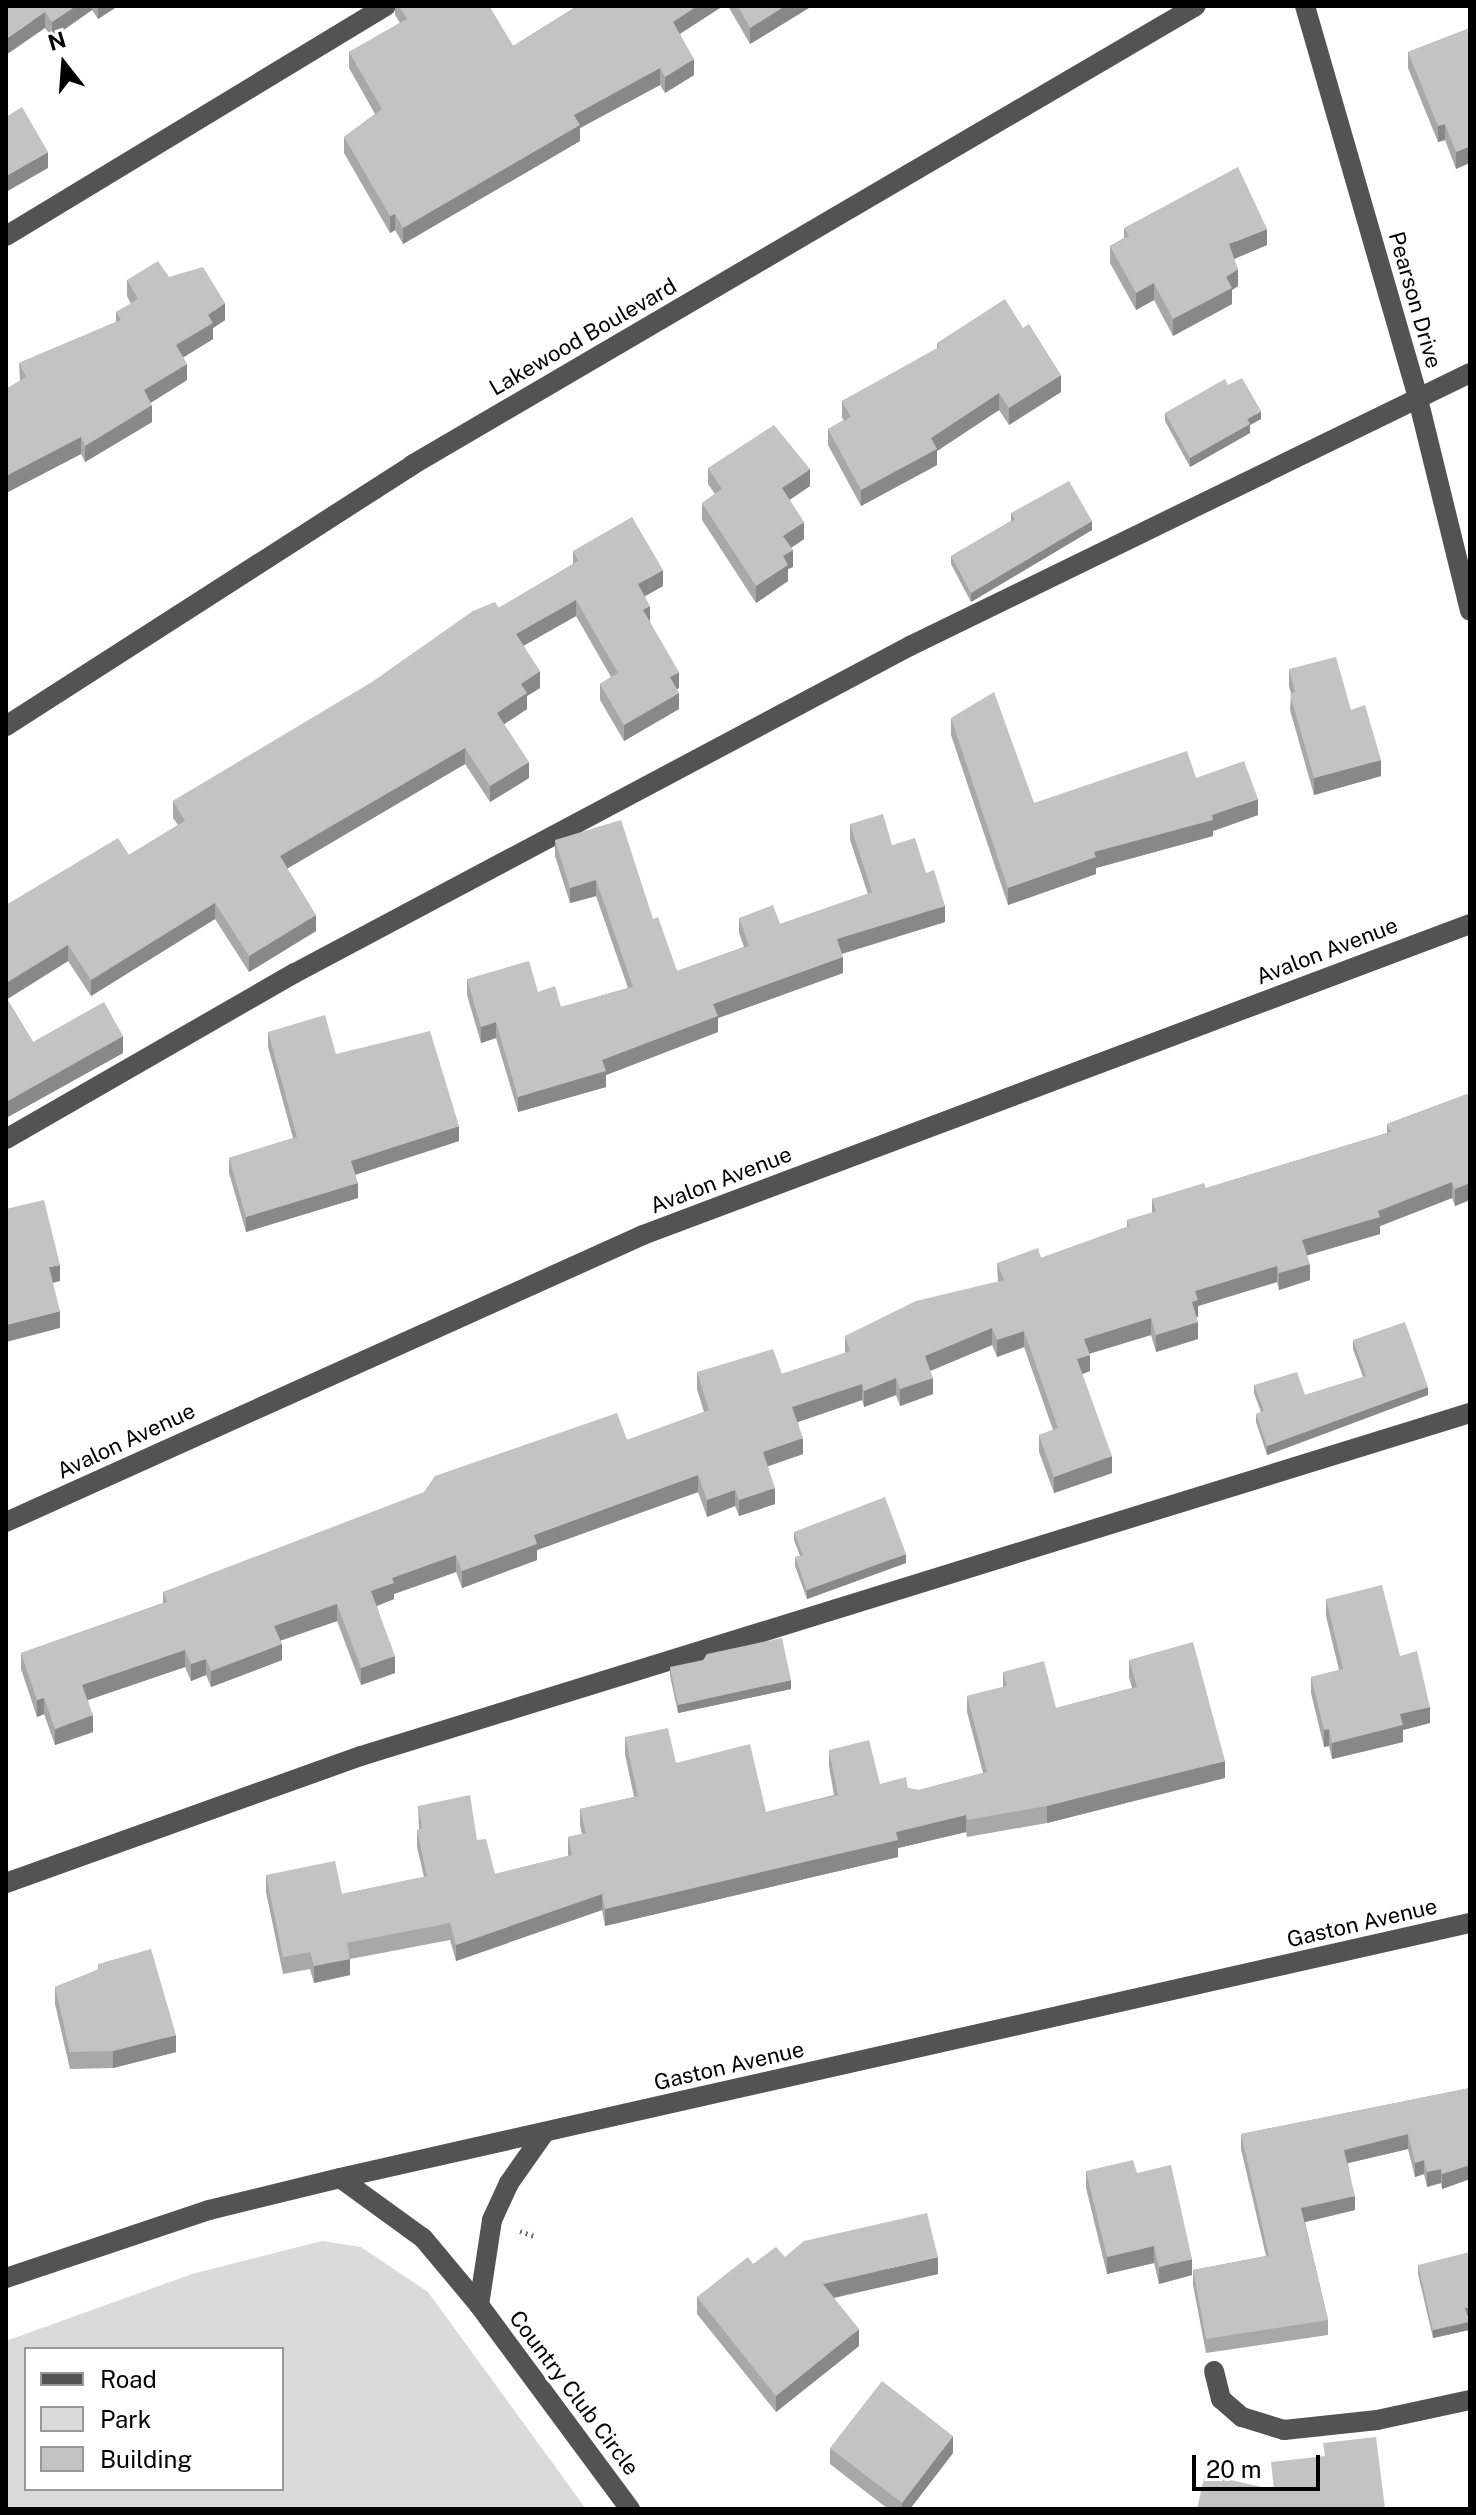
<!DOCTYPE html>
<style>
body{margin:0}
#map{position:relative;width:1476px;height:2515px;overflow:hidden;background:#fff;font-family:"Public Sans",sans-serif}
div>[style]{position:absolute}
[style*='--x']{left:calc(var(--x)*1px);top:calc(var(--y)*1px);width:calc(var(--w)*1px);rotate:calc(var(--a)*1deg)}
.green>*{inset:0;background:#dadada}
.path>*{height:5px;margin-top:-2.5px;transform-origin:0;background:repeating-linear-gradient(90deg,#757575 0 2px,transparent 0 6px)}
.minor>*{height:20px;margin:-10px;padding:0 10px;transform-origin:10px;border-radius:10px;background:#535353}
.wall>*{inset:0;background:#a8a8a8}
.shaded-wall>*{inset:0;background:#888}
.building>*{inset:0;background:#c3c3c3}
span{translate:-50% -50%;white-space:nowrap;text-align:center;line-height:1.15;-webkit-text-stroke:7px #fff;paint-order:stroke}
.street-label{font-size:22px;color:#000}
.frame{position:absolute;inset:0;border:8px solid #000;pointer-events:none}
.legend{position:absolute;left:24px;top:2347px;width:260px;height:144px;box-sizing:border-box;background:#fff;border:2px solid #999;margin:0;padding:10px 14px;list-style:none;font-size:24px;color:#000}
.legend li{display:flex;align-items:center;gap:16px;height:40px}
.legend b{width:40px;border:2px solid #999}
.north{position:absolute;left:24px;top:24px;width:80px;height:80px;-webkit-text-stroke:6px #fff;paint-order:stroke;rotate:343deg;font-size:22px;font-weight:700;line-height:32px;text-align:center;color:#000}
.north::after{content:'';display:block;margin:auto;width:28px;height:36px;background:#000;clip-path:polygon(50% 0,100% 100%,50% 72%,0 100%)}
.scale{position:absolute;left:1192px;top:2455px;width:128px;height:36px;box-sizing:border-box;border:4px solid #000;border-top:0;padding-left:10px;font-size:24px;line-height:28px;white-space:nowrap;color:#000;-webkit-text-stroke:6px #fff;paint-order:stroke}
</style>
<div id="map">
<div class="green">
<i style="clip-path:polygon(evenodd,322px 2241px,361px 2247px,428px 2292px,586px 2509px,6px 2509px,6px 2341px,192px 2274px,322px 2241px,26px 2349px,282px 2349px,282px 2489px,26px 2489px,26px 2349px)"></i>
</div>
<div class="path">
<i style="--x:520;--y:2231;--w:15;--a:20"></i>
</div>
<div class="minor">
<i style="--x:1305;--y:6;--w:405;--a:73.9"></i>
<i style="--x:1417;--y:395;--w:222;--a:76.2"></i>
<i style="--x:6;--y:236;--w:444;--a:-31.2"></i>
<i style="--x:6;--y:726;--w:483;--a:-32.7"></i>
<i style="--x:412;--y:465;--w:908;--a:-30.35"></i>
<i style="--x:6;--y:1139;--w:333;--a:-29.9"></i>
<i style="--x:295;--y:973;--w:697;--a:-28"></i>
<i style="--x:910;--y:646;--w:623;--a:-25.99"></i>
<i style="--x:6;--y:1522;--w:699;--a:-24.25"></i>
<i style="--x:643;--y:1235;--w:884;--a:-20.61"></i>
<i style="--x:6;--y:1883;--w:377;--a:-19.7"></i>
<i style="--x:361;--y:1756;--w:1161;--a:-17.19"></i>
<i style="--x:340;--y:2178;--w:102;--a:35.9"></i>
<i style="--x:423;--y:2238;--w:87;--a:50.1"></i>
<i style="--x:479;--y:2305;--w:86;--a:-81.3"></i>
<i style="--x:492;--y:2220;--w:41;--a:-65.3"></i>
<i style="--x:509;--y:2183;--w:62;--a:-54.8"></i>
<i style="--x:6;--y:2278;--w:214;--a:-18.5"></i>
<i style="--x:209;--y:2210;--w:135;--a:-13.7"></i>
<i style="--x:340;--y:2178;--w:1158;--a:-12.72"></i>
<i style="--x:479;--y:2305;--w:254;--a:53.5"></i>
<i style="--x:1214;--y:2371;--w:29;--a:76"></i>
<i style="--x:1221;--y:2399;--w:28;--a:41"></i>
<i style="--x:1242;--y:2417;--w:44;--a:17.2"></i>
<i style="--x:1284;--y:2430;--w:94;--a:-6.1"></i>
<i style="--x:1377;--y:2420;--w:95;--a:-12.1"></i>
</div>
<div class="wall">
<i style="clip-path:polygon(6px 6px,118px 6px,98px 19px,92px 10px,52px 38px,45px 28px)"></i>
<i style="clip-path:polygon(395px 6px,489px 6px,513px 46px,574px 8px,573px 6px,723px 6px,680px 34px,694px 75px,665px 93px,660px 85px,580px 128px,580px 141px,403px 244px,395px 230px,390px 233px,344px 153px,344px 137px,375px 114px,349px 68px,349px 52px,400px 23px,395px 15px)"></i>
<i style="clip-path:polygon(728px 6px,812px 6px,750px 44px)"></i>
<i style="clip-path:polygon(1470px 28px,1456px 169px,1445px 140px,1438px 142px,1408px 68px,1408px 52px)"></i>
<i style="clip-path:polygon(1124px 228px,1267px 245px,1234px 259px,1238px 286px,1232px 290px,1232px 304px,1173px 336px,1154px 300px,1136px 310px,1110px 263px,1110px 246px,1124px 238px)"></i>
<i style="clip-path:polygon(169px 277px,225px 320px,213px 328px,213px 339px,183px 357px,187px 380px,150px 403px,152px 422px,85px 462px,81px 454px,6px 493px,6px 389px,20px 381px,19px 363px,116px 322px,116px 312px,131px 304px,127px 296px,127px 280px)"></i>
<i style="clip-path:polygon(937px 343px,1061px 392px,1009px 425px,999px 410px,937px 451px,937px 465px,861px 506px,828px 445px,828px 429px,844px 420px,842px 418px,842px 401px,937px 349px)"></i>
<i style="clip-path:polygon(1228px 385px,1261px 419px,1250px 425px,1250px 433px,1190px 467px,1165px 421px,1165px 413px)"></i>
<i style="clip-path:polygon(708px 468px,810px 486px,789px 500px,804px 539px,791px 548px,793px 567px,788px 569px,788px 581px,756px 603px,702px 520px,702px 503px,715px 494px,708px 484px)"></i>
<i style="clip-path:polygon(1011px 513px,1092px 530px,971px 602px,951px 564px,951px 556px,1011px 521px)"></i>
<i style="clip-path:polygon(573px 551px,663px 586px,645px 596px,650px 622px,679px 688px,677px 689px,679px 709px,624px 741px,600px 700px,600px 684px,611px 677px,576px 616px,523px 646px,540px 688px,527px 696px,527px 709px,504px 724px,529px 778px,490px 802px,465px 764px,287px 868px,316px 931px,249px 972px,215px 919px,91px 996px,68px 961px,7px 999px,33px 1042px,123px 1053px,6px 1118px,6px 905px,129px 855px,178px 825px,173px 818px,173px 801px,573px 564px)"></i>
<i style="clip-path:polygon(1289px 669px,1351px 710px,1381px 776px,1314px 795px,1290px 710px,1291px 693px,1289px 686px)"></i>
<i style="clip-path:polygon(951px 718px,1034px 803px,1196px 778px,1258px 815px,1213px 831px,1213px 836px,1096px 868px,1096px 874px,1008px 905px,951px 735px)"></i>
<i style="clip-path:polygon(850px 824px,892px 845px,926px 873px,945px 922px,842px 954px,843px 973px,718px 1018px,718px 1032px,606px 1075px,606px 1087px,518px 1112px,496px 1038px,481px 1043px,467px 995px,467px 979px,538px 992px,561px 1007px,628px 988px,596px 896px,570px 903px,555px 856px,555px 840px,653px 919px,677px 971px,744px 947px,739px 933px,739px 918px,780px 924px,868px 894px,850px 840px)"></i>
<i style="clip-path:polygon(268px 1032px,336px 1054px,459px 1141px,355px 1175px,358px 1198px,246px 1232px,229px 1173px,229px 1158px,293px 1138px,268px 1047px)"></i>
<i style="clip-path:polygon(1470px 1093px,1470px 1200px,1455px 1206px,1452px 1198px,1380px 1226px,1380px 1234px,1307px 1255px,1310px 1280px,1279px 1290px,1277px 1282px,1198px 1306px,1198px 1317px,1196px 1317px,1198px 1339px,1156px 1352px,1151px 1335px,1089px 1354px,1090px 1371px,1082px 1374px,1112px 1473px,1054px 1493px,1039px 1452px,1039px 1435px,1053px 1430px,1024px 1347px,997px 1357px,992px 1345px,930px 1371px,933px 1394px,900px 1406px,896px 1395px,864px 1407px,862px 1400px,798px 1422px,803px 1454px,768px 1466px,775px 1504px,739px 1516px,735px 1506px,707px 1517px,698px 1492px,537px 1550px,537px 1560px,462px 1588px,456px 1572px,394px 1594px,394px 1599px,377px 1606px,395px 1673px,361px 1685px,337px 1621px,281px 1640px,282px 1660px,211px 1687px,206px 1675px,191px 1681px,185px 1667px,88px 1700px,93px 1732px,55px 1745px,44px 1714px,37px 1717px,21px 1669px,21px 1653px,163px 1603px,163px 1592px,627px 1440px,704px 1412px,697px 1389px,697px 1372px,782px 1374px,845px 1353px,845px 1336px,998px 1282px,997px 1263px,1041px 1258px,1127px 1227px,1127px 1220px,1152px 1213px,1152px 1199px,1206px 1188px,1387px 1133px,1387px 1124px)"></i>
<i style="clip-path:polygon(1353px 1340px,1428px 1395px,1267px 1455px,1256px 1422px,1256px 1414px,1261px 1412px,1254px 1393px,1254px 1385px,1305px 1395px,1363px 1377px,1353px 1349px)"></i>
<i style="clip-path:polygon(794px 1532px,906px 1563px,807px 1599px,795px 1566px,795px 1557px,800px 1556px,794px 1540px)"></i>
<i style="clip-path:polygon(1326px 1599px,1400px 1656px,1430px 1723px,1403px 1730px,1403px 1742px,1332px 1759px,1329px 1746px,1324px 1747px,1311px 1693px,1311px 1677px,1339px 1670px,1326px 1616px)"></i>
<i style="clip-path:polygon(1129px 1660px,1225px 1778px,1047px 1823px,967px 1837px,966px 1832px,898px 1848px,898px 1857px,605px 1926px,602px 1910px,456px 1961px,450px 1940px,350px 1959px,350px 1975px,314px 1983px,310px 1969px,283px 1974px,266px 1892px,266px 1875px,342px 1894px,424px 1877px,417px 1847px,417px 1830px,419px 1829px,418px 1806px,477px 1840px,495px 1874px,568px 1856px,568px 1837px,582px 1834px,580px 1825px,580px 1809px,634px 1797px,625px 1754px,625px 1737px,766px 1812px,834px 1795px,829px 1766px,829px 1750px,880px 1784px,919px 1790px,983px 1773px,967px 1712px,967px 1696px,1003px 1687px,1003px 1672px,1056px 1708px,1132px 1688px,1129px 1677px)"></i>
<i style="clip-path:polygon(670px 1667px,791px 1689px,678px 1713px,670px 1676px)"></i>
<i style="clip-path:polygon(98px 1964px,176px 2052px,113px 2068px,70px 2069px,55px 2004px,55px 1987px,98px 1970px)"></i>
<i style="clip-path:polygon(1470px 2088px,1470px 2179px,1442px 2189px,1441px 2183px,1427px 2187px,1424px 2174px,1415px 2177px,1408px 2149px,1348px 2163px,1355px 2210px,1305px 2222px,1328px 2320px,1328px 2335px,1206px 2353px,1193px 2285px,1193px 2270px,1266px 2256px,1241px 2149px,1241px 2134px)"></i>
<i style="clip-path:polygon(1086px 2171px,1137px 2173px,1192px 2275px,1159px 2284px,1154px 2263px,1107px 2274px,1086px 2188px)"></i>
<i style="clip-path:polygon(785px 2257px,938px 2274px,834px 2298px,859px 2346px,776px 2412px,697px 2314px,697px 2297px,753px 2264px)"></i>
<i style="clip-path:polygon(1418px 2265px,1470px 2315px,1467px 2316px,1469px 2330px,1433px 2338px,1418px 2274px)"></i>
<i style="clip-path:polygon(830px 2448px,953px 2453px,910px 2509px,888px 2509px,830px 2464px)"></i>
</div>
<div class="shaded-wall">
<i style="clip-path:polygon(76px 6px,92px 6px,92px 10px,52px 38px,52px 22px)"></i>
<i style="clip-path:polygon(98px 6px,118px 6px,98px 19px)"></i>
<i style="clip-path:polygon(697px 6px,723px 6px,673px 38px,673px 22px)"></i>
<i style="clip-path:polygon(785px 6px,812px 6px,750px 44px,750px 28px)"></i>
<i style="clip-path:polygon(45px 12px,45px 28px,6px 55px,6px 39px)"></i>
<i style="clip-path:polygon(694px 59px,694px 75px,665px 93px,665px 77px)"></i>
<i style="clip-path:polygon(660px 68px,660px 85px,580px 128px,580px 141px,403px 244px,403px 228px,574px 115px)"></i>
<i style="clip-path:polygon(1445px 124px,1445px 140px,1438px 142px,1438px 126px)"></i>
<i style="clip-path:polygon(1470px 146px,1470px 163px,1456px 169px,1456px 152px)"></i>
<i style="clip-path:polygon(48px 152px,48px 168px,6px 192px,6px 176px)"></i>
<i style="clip-path:polygon(395px 214px,395px 230px,390px 233px,390px 216px)"></i>
<i style="clip-path:polygon(1267px 229px,1267px 245px,1229px 261px,1229px 244px)"></i>
<i style="clip-path:polygon(1238px 269px,1238px 286px,1232px 290px,1232px 304px,1173px 336px,1173px 319px,1226px 277px)"></i>
<i style="clip-path:polygon(1154px 283px,1154px 300px,1136px 310px,1136px 293px)"></i>
<i style="clip-path:polygon(225px 303px,225px 320px,213px 328px,213px 339px,176px 362px,176px 345px,208px 315px)"></i>
<i style="clip-path:polygon(187px 364px,187px 380px,144px 407px,144px 390px)"></i>
<i style="clip-path:polygon(1061px 375px,1061px 392px,1009px 425px,1009px 408px)"></i>
<i style="clip-path:polygon(999px 393px,999px 410px,937px 451px,937px 465px,861px 506px,861px 490px,931px 438px)"></i>
<i style="clip-path:polygon(152px 405px,152px 422px,85px 462px,85px 446px)"></i>
<i style="clip-path:polygon(1261px 411px,1261px 419px,1250px 425px,1250px 433px,1190px 467px,1190px 458px)"></i>
<i style="clip-path:polygon(81px 437px,81px 454px,6px 493px,6px 476px)"></i>
<i style="clip-path:polygon(810px 469px,810px 486px,782px 505px,782px 488px)"></i>
<i style="clip-path:polygon(1092px 521px,1092px 530px,971px 602px,971px 593px)"></i>
<i style="clip-path:polygon(804px 522px,804px 539px,783px 553px,783px 536px)"></i>
<i style="clip-path:polygon(793px 550px,793px 567px,788px 569px,788px 581px,756px 603px,756px 586px,783px 556px)"></i>
<i style="clip-path:polygon(663px 570px,663px 586px,638px 600px,638px 584px)"></i>
<i style="clip-path:polygon(576px 600px,576px 616px,516px 650px,516px 634px)"></i>
<i style="clip-path:polygon(650px 606px,650px 622px,643px 610px)"></i>
<i style="clip-path:polygon(540px 671px,540px 688px,527px 696px,527px 709px,497px 729px,497px 713px,521px 684px)"></i>
<i style="clip-path:polygon(679px 672px,679px 688px,670px 693px,670px 677px)"></i>
<i style="clip-path:polygon(679px 693px,679px 709px,624px 741px,624px 725px)"></i>
<i style="clip-path:polygon(465px 748px,465px 764px,280px 873px,280px 856px)"></i>
<i style="clip-path:polygon(1381px 760px,1381px 776px,1314px 795px,1314px 778px)"></i>
<i style="clip-path:polygon(529px 762px,529px 778px,490px 802px,490px 786px)"></i>
<i style="clip-path:polygon(1258px 799px,1258px 815px,1213px 831px,1213px 836px,1096px 868px,1096px 874px,1008px 905px,1008px 888px,1094px 852px,1212px 815px)"></i>
<i style="clip-path:polygon(596px 880px,596px 896px,570px 903px,570px 888px)"></i>
<i style="clip-path:polygon(215px 903px,215px 919px,91px 996px,91px 980px)"></i>
<i style="clip-path:polygon(945px 906px,945px 922px,837px 955px,837px 939px)"></i>
<i style="clip-path:polygon(316px 915px,316px 931px,249px 972px,249px 956px)"></i>
<i style="clip-path:polygon(68px 945px,68px 961px,6px 1000px,6px 983px)"></i>
<i style="clip-path:polygon(843px 957px,843px 973px,718px 1018px,718px 1032px,606px 1075px,606px 1087px,518px 1112px,518px 1097px,602px 1060px,713px 1004px)"></i>
<i style="clip-path:polygon(496px 1022px,496px 1038px,481px 1043px,481px 1027px)"></i>
<i style="clip-path:polygon(123px 1036px,123px 1053px,6px 1118px,6px 1102px)"></i>
<i style="clip-path:polygon(459px 1126px,459px 1141px,351px 1176px,351px 1161px)"></i>
<i style="clip-path:polygon(1452px 1182px,1452px 1198px,1380px 1226px,1380px 1234px,1302px 1257px,1302px 1240px)"></i>
<i style="clip-path:polygon(358px 1183px,358px 1198px,246px 1232px,246px 1217px)"></i>
<i style="clip-path:polygon(1470px 1183px,1470px 1200px,1455px 1206px,1455px 1189px)"></i>
<i style="clip-path:polygon(1310px 1264px,1310px 1280px,1279px 1290px,1279px 1273px)"></i>
<i style="clip-path:polygon(60px 1265px,60px 1281px,49px 1284px,49px 1267px)"></i>
<i style="clip-path:polygon(1277px 1266px,1277px 1282px,1198px 1306px,1198px 1317px,1192px 1319px,1192px 1302px,1195px 1291px)"></i>
<i style="clip-path:polygon(60px 1311px,60px 1328px,6px 1342px,6px 1325px)"></i>
<i style="clip-path:polygon(1151px 1318px,1151px 1335px,1084px 1355px,1084px 1339px)"></i>
<i style="clip-path:polygon(1198px 1322px,1198px 1339px,1156px 1352px,1156px 1335px)"></i>
<i style="clip-path:polygon(992px 1328px,992px 1345px,925px 1373px,925px 1356px)"></i>
<i style="clip-path:polygon(1024px 1331px,1024px 1347px,997px 1357px,997px 1340px)"></i>
<i style="clip-path:polygon(1090px 1355px,1090px 1371px,1077px 1376px,1077px 1359px)"></i>
<i style="clip-path:polygon(896px 1378px,896px 1395px,864px 1407px,864px 1391px)"></i>
<i style="clip-path:polygon(933px 1378px,933px 1394px,900px 1406px,900px 1389px)"></i>
<i style="clip-path:polygon(862px 1384px,862px 1400px,792px 1424px,792px 1407px)"></i>
<i style="clip-path:polygon(1428px 1387px,1428px 1395px,1267px 1455px,1267px 1446px)"></i>
<i style="clip-path:polygon(803px 1438px,803px 1454px,763px 1468px,763px 1452px)"></i>
<i style="clip-path:polygon(1112px 1456px,1112px 1473px,1054px 1493px,1054px 1477px)"></i>
<i style="clip-path:polygon(698px 1475px,698px 1492px,537px 1550px,537px 1560px,462px 1588px,462px 1571px,534px 1535px)"></i>
<i style="clip-path:polygon(775px 1488px,775px 1504px,739px 1516px,739px 1500px)"></i>
<i style="clip-path:polygon(735px 1490px,735px 1506px,707px 1517px,707px 1500px)"></i>
<i style="clip-path:polygon(906px 1554px,906px 1563px,807px 1599px,807px 1590px)"></i>
<i style="clip-path:polygon(456px 1555px,456px 1572px,394px 1594px,394px 1599px,371px 1608px,371px 1591px,392px 1578px)"></i>
<i style="clip-path:polygon(337px 1604px,337px 1621px,274px 1643px,274px 1626px)"></i>
<i style="clip-path:polygon(282px 1644px,282px 1660px,211px 1687px,211px 1671px)"></i>
<i style="clip-path:polygon(185px 1650px,185px 1667px,82px 1702px,82px 1685px)"></i>
<i style="clip-path:polygon(395px 1656px,395px 1673px,361px 1685px,361px 1668px)"></i>
<i style="clip-path:polygon(206px 1659px,206px 1675px,191px 1681px,191px 1664px)"></i>
<i style="clip-path:polygon(791px 1680px,791px 1689px,678px 1713px,678px 1705px)"></i>
<i style="clip-path:polygon(44px 1698px,44px 1714px,37px 1717px,37px 1700px)"></i>
<i style="clip-path:polygon(1430px 1707px,1430px 1723px,1403px 1730px,1403px 1742px,1332px 1759px,1332px 1743px,1400px 1714px)"></i>
<i style="clip-path:polygon(93px 1715px,93px 1732px,55px 1745px,55px 1729px)"></i>
<i style="clip-path:polygon(1329px 1729px,1329px 1746px,1324px 1747px,1324px 1730px)"></i>
<i style="clip-path:polygon(1225px 1761px,1225px 1778px,1047px 1823px,1047px 1806px)"></i>
<i style="clip-path:polygon(966px 1815px,966px 1832px,898px 1848px,898px 1857px,605px 1926px,605px 1909px,896px 1832px)"></i>
<i style="clip-path:polygon(602px 1894px,602px 1910px,456px 1961px,456px 1945px)"></i>
<i style="clip-path:polygon(350px 1959px,350px 1975px,314px 1983px,314px 1966px)"></i>
<i style="clip-path:polygon(176px 2035px,176px 2052px,113px 2068px,113px 2051px)"></i>
<i style="clip-path:polygon(1408px 2134px,1408px 2149px,1344px 2164px,1344px 2150px)"></i>
<i style="clip-path:polygon(1424px 2160px,1424px 2174px,1415px 2177px,1415px 2163px)"></i>
<i style="clip-path:polygon(1470px 2165px,1470px 2179px,1442px 2189px,1442px 2174px)"></i>
<i style="clip-path:polygon(1441px 2169px,1441px 2183px,1427px 2187px,1427px 2172px)"></i>
<i style="clip-path:polygon(1355px 2196px,1355px 2210px,1301px 2223px,1301px 2208px)"></i>
<i style="clip-path:polygon(1154px 2246px,1154px 2263px,1107px 2274px,1107px 2257px)"></i>
<i style="clip-path:polygon(938px 2257px,938px 2274px,823px 2300px,823px 2284px)"></i>
<i style="clip-path:polygon(1192px 2259px,1192px 2275px,1159px 2284px,1159px 2267px)"></i>
<i style="clip-path:polygon(1470px 2307px,1470px 2315px,1465px 2317px,1465px 2308px)"></i>
<i style="clip-path:polygon(1469px 2322px,1469px 2330px,1433px 2338px,1433px 2330px)"></i>
<i style="clip-path:polygon(859px 2329px,859px 2346px,776px 2412px,776px 2396px)"></i>
<i style="clip-path:polygon(953px 2436px,953px 2453px,910px 2509px,902px 2509px,902px 2503px)"></i>
</div>
<div class="building">
<i style="clip-path:polygon(6px 6px,76px 6px,52px 22px,45px 12px,6px 39px)"></i>
<i style="clip-path:polygon(399px 6px,489px 6px,513px 46px,578px 6px,697px 6px,673px 22px,694px 59px,665px 77px,660px 68px,574px 115px,580px 125px,403px 228px,395px 214px,390px 216px,344px 137px,382px 109px,349px 52px,407px 19px)"></i>
<i style="clip-path:polygon(738px 6px,785px 6px,750px 28px)"></i>
<i style="clip-path:polygon(1470px 28px,1470px 146px,1456px 152px,1445px 124px,1438px 126px,1408px 52px)"></i>
<i style="clip-path:polygon(22px 107px,48px 152px,6px 176px,6px 117px)"></i>
<i style="clip-path:polygon(1238px 167px,1267px 229px,1229px 244px,1238px 269px,1226px 277px,1232px 288px,1173px 319px,1154px 283px,1136px 293px,1110px 246px,1129px 236px,1124px 228px)"></i>
<i style="clip-path:polygon(158px 261px,169px 277px,203px 267px,225px 303px,208px 315px,213px 323px,176px 345px,187px 364px,144px 390px,152px 405px,85px 446px,81px 437px,6px 476px,6px 389px,26px 377px,19px 363px,121px 320px,116px 312px,138px 299px,127px 280px)"></i>
<i style="clip-path:polygon(1005px 299px,1023px 328px,1029px 324px,1061px 375px,1009px 408px,999px 393px,931px 438px,937px 449px,861px 490px,828px 429px,851px 417px,842px 401px,939px 347px,937px 343px)"></i>
<i style="clip-path:polygon(1242px 378px,1261px 411px,1247px 419px,1250px 424px,1190px 458px,1165px 413px,1225px 379px,1228px 385px)"></i>
<i style="clip-path:polygon(774px 425px,810px 469px,782px 488px,804px 522px,783px 536px,793px 550px,783px 556px,788px 565px,756px 586px,702px 503px,722px 489px,708px 468px)"></i>
<i style="clip-path:polygon(1069px 481px,1092px 521px,971px 593px,951px 556px,1015px 519px,1011px 513px)"></i>
<i style="clip-path:polygon(632px 517px,663px 570px,638px 584px,650px 606px,643px 610px,679px 672px,670px 677px,679px 693px,624px 725px,600px 684px,618px 673px,576px 600px,516px 634px,540px 671px,521px 684px,527px 693px,497px 713px,529px 762px,490px 786px,465px 748px,280px 856px,316px 915px,249px 956px,215px 903px,91px 980px,68px 945px,6px 983px,6px 905px,118px 838px,129px 855px,185px 821px,173px 801px,372px 682px,473px 611px,495px 602px,499px 608px,578px 561px,573px 551px)"></i>
<i style="clip-path:polygon(1336px 657px,1351px 710px,1365px 705px,1381px 760px,1314px 778px,1290px 694px,1295px 692px,1289px 669px)"></i>
<i style="clip-path:polygon(994px 692px,1034px 803px,1187px 751px,1196px 778px,1244px 761px,1258px 799px,1212px 815px,1213px 820px,1094px 852px,1096px 857px,1008px 888px,951px 718px)"></i>
<i style="clip-path:polygon(883px 814px,892px 845px,915px 838px,926px 873px,934px 870px,945px 906px,837px 939px,843px 957px,713px 1004px,718px 1016px,602px 1060px,606px 1071px,518px 1097px,496px 1022px,481px 1027px,467px 979px,529px 961px,538px 992px,555px 986px,561px 1007px,633px 987px,596px 880px,570px 888px,555px 840px,621px 820px,653px 919px,658px 917px,677px 971px,749px 946px,739px 918px,773px 905px,780px 924px,872px 892px,850px 824px)"></i>
<i style="clip-path:polygon(6px 997px,33px 1042px,104px 1002px,123px 1036px,6px 1102px)"></i>
<i style="clip-path:polygon(325px 1015px,336px 1054px,430px 1031px,459px 1126px,351px 1161px,358px 1183px,246px 1217px,229px 1158px,297px 1137px,268px 1032px)"></i>
<i style="clip-path:polygon(1470px 1093px,1470px 1183px,1455px 1189px,1452px 1182px,1378px 1211px,1380px 1217px,1302px 1240px,1310px 1264px,1279px 1273px,1277px 1266px,1195px 1291px,1198px 1300px,1192px 1302px,1198px 1322px,1156px 1335px,1151px 1318px,1084px 1339px,1090px 1355px,1077px 1359px,1112px 1456px,1054px 1477px,1039px 1435px,1058px 1428px,1024px 1331px,997px 1340px,992px 1328px,925px 1356px,933px 1378px,900px 1389px,896px 1378px,864px 1391px,862px 1384px,792px 1407px,803px 1438px,763px 1452px,775px 1488px,739px 1500px,735px 1490px,707px 1500px,698px 1475px,534px 1535px,537px 1544px,462px 1571px,456px 1555px,392px 1578px,394px 1583px,371px 1591px,395px 1656px,361px 1668px,337px 1604px,274px 1626px,282px 1644px,211px 1671px,206px 1659px,191px 1664px,185px 1650px,82px 1685px,93px 1715px,55px 1729px,44px 1698px,37px 1700px,21px 1653px,167px 1602px,163px 1592px,424px 1492px,435px 1476px,617px 1413px,627px 1440px,709px 1410px,697px 1372px,773px 1349px,782px 1374px,850px 1351px,845px 1336px,916px 1301px,1004px 1280px,997px 1263px,1038px 1248px,1041px 1258px,1129px 1226px,1127px 1220px,1156px 1211px,1152px 1199px,1204px 1183px,1206px 1188px,1391px 1132px,1387px 1124px)"></i>
<i style="clip-path:polygon(44px 1200px,60px 1265px,49px 1267px,60px 1311px,6px 1325px,6px 1209px)"></i>
<i style="clip-path:polygon(1405px 1322px,1428px 1387px,1267px 1446px,1256px 1414px,1264px 1411px,1254px 1385px,1297px 1372px,1305px 1395px,1366px 1376px,1353px 1340px)"></i>
<i style="clip-path:polygon(885px 1497px,906px 1554px,807px 1590px,795px 1557px,803px 1555px,794px 1532px)"></i>
<i style="clip-path:polygon(1382px 1585px,1400px 1656px,1417px 1651px,1430px 1707px,1400px 1714px,1403px 1725px,1332px 1743px,1329px 1729px,1324px 1730px,1311px 1677px,1343px 1669px,1326px 1599px)"></i>
<i style="clip-path:polygon(782px 1638px,791px 1680px,678px 1705px,670px 1667px,703px 1660px,707px 1654px)"></i>
<i style="clip-path:polygon(1193px 1642px,1225px 1761px,1047px 1806px,967px 1820px,966px 1815px,896px 1832px,898px 1840px,605px 1909px,602px 1894px,456px 1945px,450px 1923px,347px 1943px,350px 1959px,314px 1966px,310px 1952px,283px 1957px,266px 1875px,335px 1861px,342px 1894px,427px 1876px,417px 1830px,422px 1828px,418px 1806px,470px 1795px,477px 1840px,486px 1839px,495px 1874px,572px 1855px,568px 1837px,586px 1833px,580px 1809px,638px 1796px,625px 1737px,668px 1728px,676px 1763px,750px 1744px,766px 1812px,838px 1795px,829px 1750px,869px 1740px,880px 1784px,906px 1777px,908px 1788px,919px 1790px,987px 1772px,967px 1696px,1007px 1686px,1003px 1672px,1044px 1661px,1056px 1708px,1137px 1687px,1129px 1660px)"></i>
<i style="clip-path:polygon(151px 1949px,176px 2035px,113px 2051px,70px 2052px,55px 1987px,99px 1969px,98px 1964px)"></i>
<i style="clip-path:polygon(1470px 2088px,1470px 2165px,1442px 2174px,1441px 2169px,1427px 2172px,1424px 2160px,1415px 2163px,1408px 2134px,1344px 2150px,1355px 2196px,1301px 2208px,1328px 2320px,1206px 2339px,1193px 2270px,1269px 2256px,1241px 2134px)"></i>
<i style="clip-path:polygon(1133px 2160px,1137px 2173px,1171px 2165px,1192px 2259px,1159px 2267px,1154px 2246px,1107px 2257px,1086px 2171px)"></i>
<i style="clip-path:polygon(927px 2213px,938px 2257px,823px 2284px,859px 2329px,776px 2396px,697px 2297px,748px 2257px,753px 2264px,776px 2247px,785px 2257px,804px 2241px)"></i>
<i style="clip-path:polygon(1470px 2252px,1470px 2307px,1465px 2308px,1469px 2322px,1433px 2330px,1418px 2265px)"></i>
<i style="clip-path:polygon(882px 2381px,953px 2436px,902px 2503px,830px 2448px)"></i>
<i style="clip-path:polygon(1376px 2437px,1385px 2509px,1197px 2509px,1205px 2474px,1274px 2490px,1271px 2462px,1325px 2456px,1323px 2443px)"></i>
</div>
<div class="street-label">
<span style="left:1415px;top:300px;rotate:74deg">Pearson Drive</span>
<span style="left:583px;top:337px;rotate:-30deg">Lakewood Boulevard</span>
<span style="left:1327px;top:951px;rotate:-21deg">Avalon Avenue</span>
<span style="left:721px;top:1180px;rotate:-21deg">Avalon Avenue</span>
<span style="left:126px;top:1441px;rotate:-25deg">Avalon Avenue</span>
<span style="left:1362px;top:1923px;rotate:-13deg">Gaston Avenue</span>
<span style="left:729px;top:2066px;rotate:-13deg">Gaston Avenue</span>
<span style="left:574px;top:2393px;rotate:53deg">Country Club Circle</span>
</div>
<div class="frame"></div>
<ul class="legend">
<li><b style="height:10px;background:#535353"></b>Road</li>
<li><b style="height:22px;background:#dadada"></b>Park</li>
<li><b style="height:22px;background:#c3c3c3"></b>Building</li>
</ul>
<div class="north">N</div>
<div class="scale">20 m</div>
</div>
